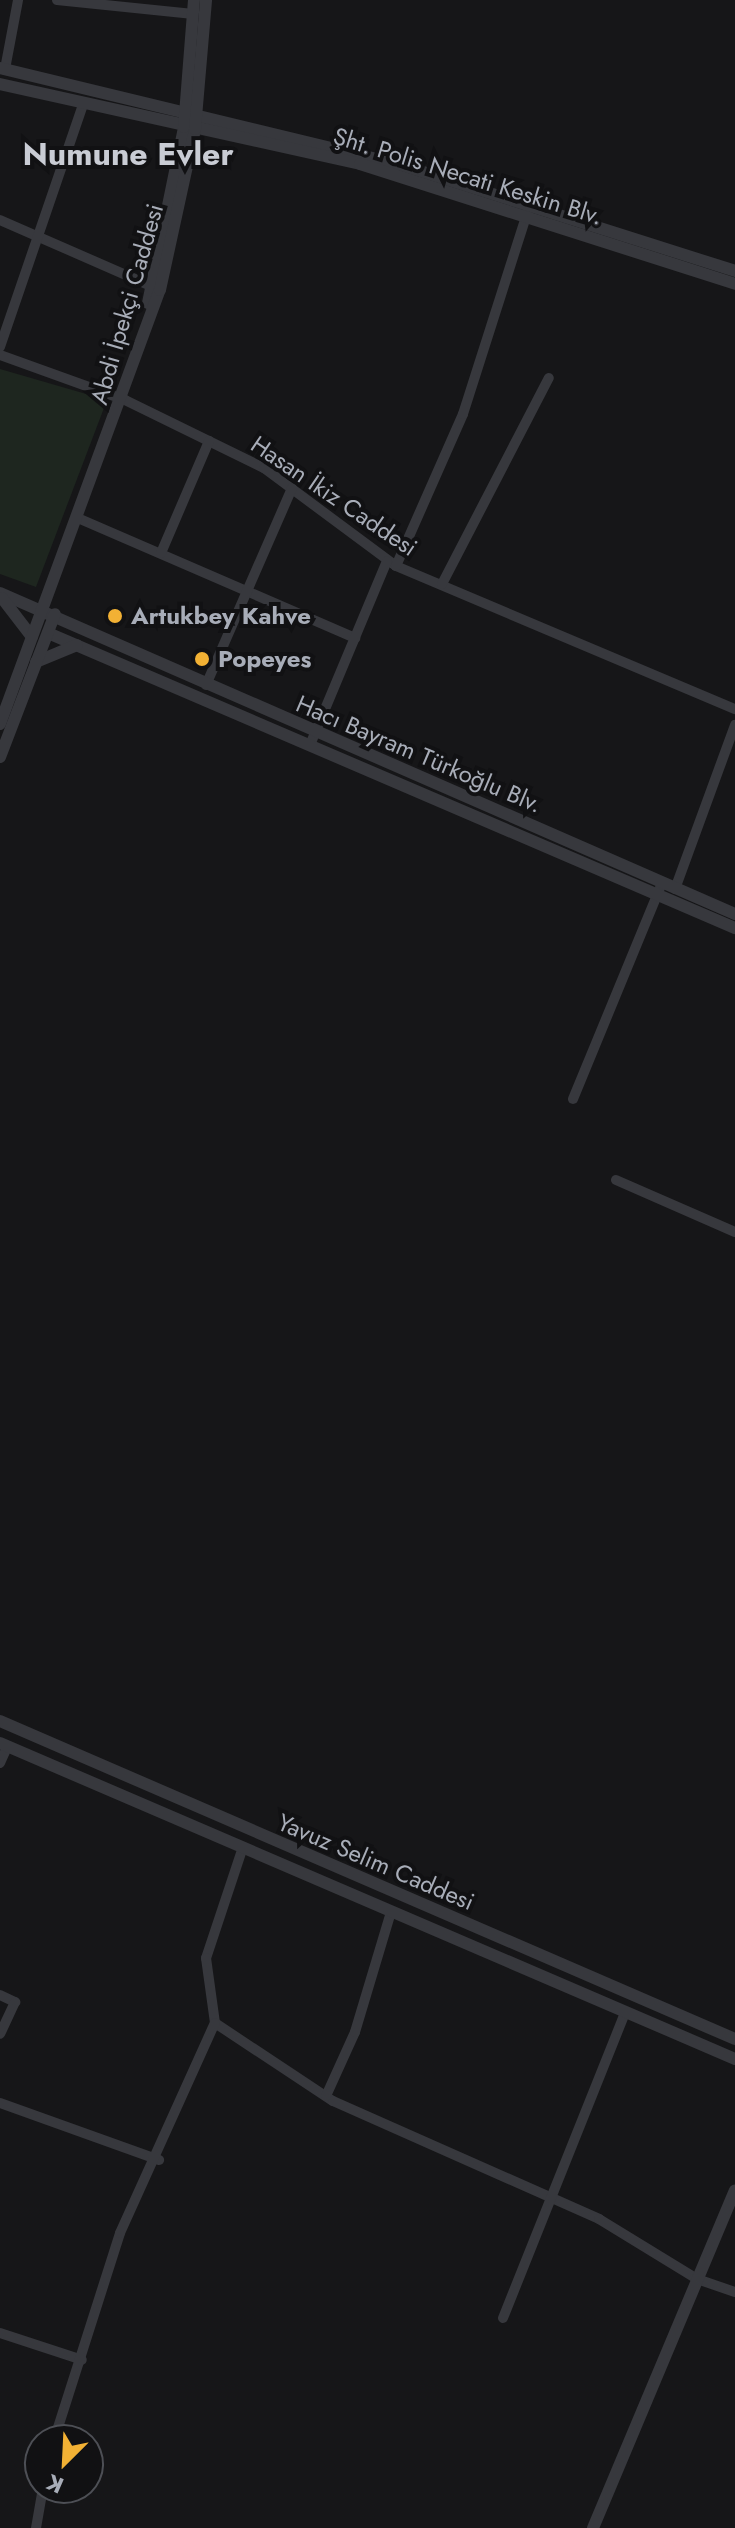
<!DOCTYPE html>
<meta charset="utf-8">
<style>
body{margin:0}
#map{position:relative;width:735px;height:2528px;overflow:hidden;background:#161618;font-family:Jost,sans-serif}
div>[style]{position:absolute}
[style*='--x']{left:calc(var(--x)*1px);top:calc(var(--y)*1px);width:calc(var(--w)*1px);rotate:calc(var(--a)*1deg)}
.green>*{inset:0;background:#1e261f}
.minor>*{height:10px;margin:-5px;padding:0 5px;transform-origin:5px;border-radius:5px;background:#37383d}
.tertiary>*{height:12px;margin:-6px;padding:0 6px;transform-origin:6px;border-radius:6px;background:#37383d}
.dots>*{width:22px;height:22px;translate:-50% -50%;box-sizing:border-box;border:4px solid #111113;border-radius:50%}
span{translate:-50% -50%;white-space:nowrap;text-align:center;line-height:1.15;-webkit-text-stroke:8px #111113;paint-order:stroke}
.street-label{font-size:24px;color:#a8adb8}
.poi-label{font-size:24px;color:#a8adb8;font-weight:700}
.left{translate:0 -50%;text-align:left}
.district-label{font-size:32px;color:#c9ccd4;font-weight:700}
.north{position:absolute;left:24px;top:2424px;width:80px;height:80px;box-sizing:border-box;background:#111113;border:2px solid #4d4f55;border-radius:50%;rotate:204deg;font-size:22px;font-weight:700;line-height:32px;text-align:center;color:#a8adb8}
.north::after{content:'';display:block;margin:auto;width:28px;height:36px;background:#f2b134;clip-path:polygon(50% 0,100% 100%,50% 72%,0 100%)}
</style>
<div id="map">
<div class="green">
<i style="clip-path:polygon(0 369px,107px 400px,36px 587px,0 574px)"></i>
</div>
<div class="minor">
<i style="--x:57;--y:0;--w:137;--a:5.9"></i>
<i style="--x:5;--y:69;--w:70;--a:-79.3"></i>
<i style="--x:0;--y:220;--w:170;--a:23.6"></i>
<i style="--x:0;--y:347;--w:256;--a:-71.1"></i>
<i style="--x:0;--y:355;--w:133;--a:19.8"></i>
<i style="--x:125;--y:400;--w:155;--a:26.1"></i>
<i style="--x:264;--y:468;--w:164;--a:36.6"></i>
<i style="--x:396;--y:566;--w:368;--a:22.9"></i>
<i style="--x:80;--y:519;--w:300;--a:23.4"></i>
<i style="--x:161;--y:553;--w:122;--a:-66.8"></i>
<i style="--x:396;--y:566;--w:166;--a:-66.2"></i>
<i style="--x:463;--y:414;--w:210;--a:-72.3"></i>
<i style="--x:442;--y:584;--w:232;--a:-62.6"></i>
<i style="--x:206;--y:685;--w:215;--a:-66.4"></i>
<i style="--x:310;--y:745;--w:199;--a:-67.3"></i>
<i style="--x:675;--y:889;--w:175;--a:-69.9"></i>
<i style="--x:573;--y:1099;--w:234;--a:-67.6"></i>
<i style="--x:616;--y:1180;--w:130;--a:23.6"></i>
<i style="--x:0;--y:1763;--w:17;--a:-66"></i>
<i style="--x:241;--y:1853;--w:111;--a:108.4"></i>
<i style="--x:206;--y:1958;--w:66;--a:82.1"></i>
<i style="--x:215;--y:2023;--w:141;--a:33.5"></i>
<i style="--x:333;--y:2101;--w:291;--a:23.9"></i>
<i style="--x:599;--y:2219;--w:115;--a:31.5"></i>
<i style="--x:697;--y:2279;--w:40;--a:18.9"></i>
<i style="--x:0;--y:1995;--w:17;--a:25"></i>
<i style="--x:15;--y:2002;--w:35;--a:115"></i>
<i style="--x:326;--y:2096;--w:70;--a:-65.6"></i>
<i style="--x:355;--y:2032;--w:122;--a:-73.3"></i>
<i style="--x:0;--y:2103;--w:169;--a:19.7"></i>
<i style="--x:503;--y:2318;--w:328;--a:-68.2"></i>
<i style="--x:0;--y:2333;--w:86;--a:18.2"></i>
<i style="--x:54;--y:2440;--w:217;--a:-72.3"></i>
<i style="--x:120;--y:2233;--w:230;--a:-65.7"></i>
<i style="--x:36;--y:2528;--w:41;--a:-80.1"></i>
</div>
<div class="tertiary">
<i style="--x:0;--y:68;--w:409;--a:13.6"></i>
<i style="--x:398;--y:164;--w:354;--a:17.6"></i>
<i style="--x:0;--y:84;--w:369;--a:12.5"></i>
<i style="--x:360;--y:164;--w:394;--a:17.7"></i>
<i style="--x:148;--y:303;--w:180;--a:-78.4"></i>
<i style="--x:184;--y:127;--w:127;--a:-85.5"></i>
<i style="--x:0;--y:593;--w:802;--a:23.59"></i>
<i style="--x:2;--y:598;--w:49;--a:52.4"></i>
<i style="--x:48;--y:633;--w:748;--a:23.24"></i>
<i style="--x:36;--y:662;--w:44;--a:-22.5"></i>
<i style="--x:0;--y:724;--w:463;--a:-69.8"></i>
<i style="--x:160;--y:290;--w:165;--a:-77.7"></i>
<i style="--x:195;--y:129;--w:129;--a:-85.1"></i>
<i style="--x:0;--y:757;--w:153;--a:-69"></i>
<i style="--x:0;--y:1721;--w:801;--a:23.4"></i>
<i style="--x:0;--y:1743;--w:800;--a:23.26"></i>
<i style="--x:593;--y:2528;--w:366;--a:-67.2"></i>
</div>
<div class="dots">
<i style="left:115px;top:616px;background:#f2b134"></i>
<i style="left:202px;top:659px;background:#f2b134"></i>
</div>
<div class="street-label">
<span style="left:468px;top:176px;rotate:17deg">Şht. Polis Necati Keskin Blv.</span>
<span style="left:127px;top:304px;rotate:-74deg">Abdi İpekçi Caddesi</span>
<span style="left:334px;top:496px;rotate:34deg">Hasan İkiz Caddesi</span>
<span style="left:419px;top:754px;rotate:23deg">Hacı Bayram Türkoğlu Blv.</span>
<span style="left:376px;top:1862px;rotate:23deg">Yavuz Selim Caddesi</span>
</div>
<div class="poi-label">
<span class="left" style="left:131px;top:616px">Artukbey Kahve</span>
<span class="left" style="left:218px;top:659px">Popeyes</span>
</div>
<div class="district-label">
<span style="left:128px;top:154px">Numune Evler</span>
</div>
<div class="north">K</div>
</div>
